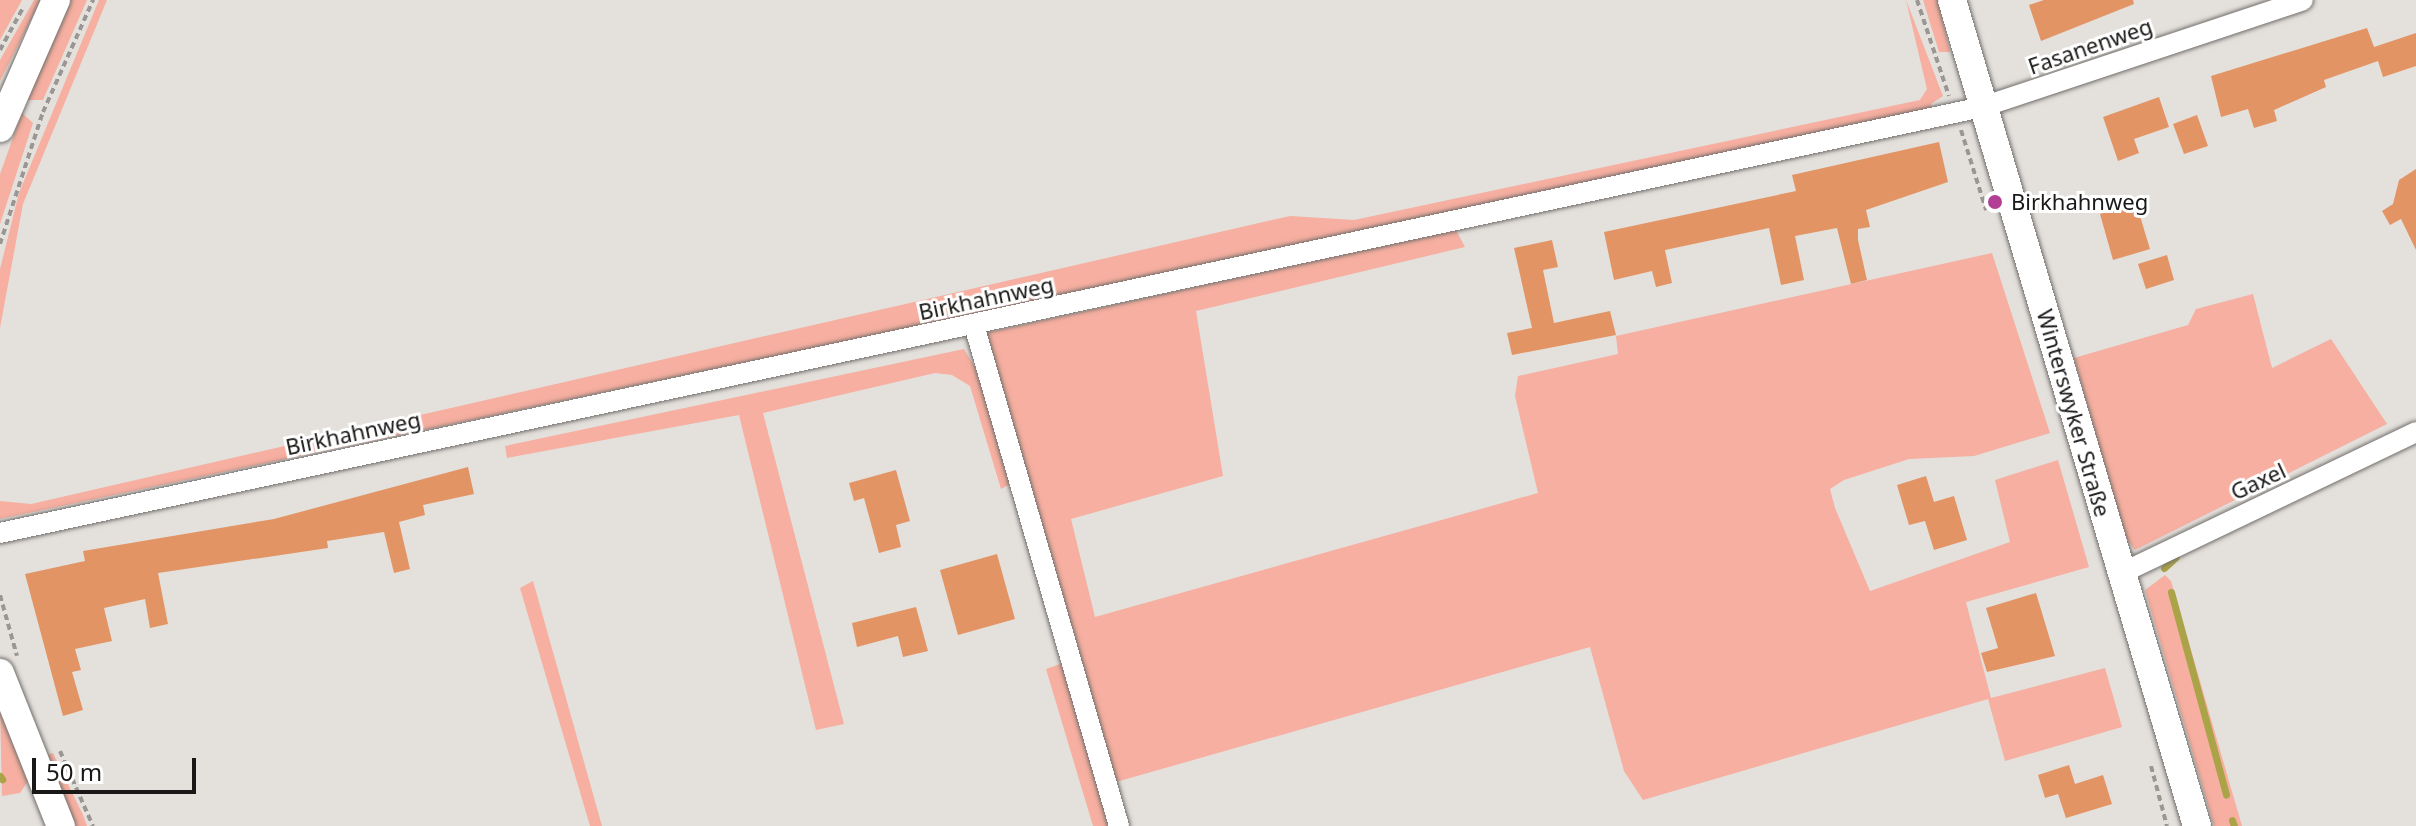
<!DOCTYPE html>
<meta charset="utf-8">
<style>
body{margin:0}
#map{position:relative;width:2416px;height:826px;overflow:hidden;background:#e4e0dc;font-family:"Noto Sans",sans-serif}
div>[style]{position:absolute}
[style*='--x']{left:calc(var(--x)*1px);top:calc(var(--y)*1px);width:calc(var(--w)*1px);rotate:calc(var(--a)*1deg)}
.green>*{inset:0;background:#f6afa0}
.stream>*{height:7px;margin:-3.5px;padding:0 3.5px;transform-origin:3.5px;border-radius:3.5px;background:#aaa347}
.building>*{inset:0;background:#e39465}
.path>*{height:4px;margin-top:-2px;transform-origin:0;background:repeating-linear-gradient(90deg,#999693 0 6px,transparent 0 10px)}
.roads{filter:drop-shadow(0 0 2px #716e6b) drop-shadow(0 0 2px #716e6b)}
.street>*{height:20px;margin:-10px;padding:0 10px;transform-origin:10px;border-radius:10px;background:#fff}
.secondary>*{height:28px;margin:-14px;padding:0 14px;transform-origin:14px;border-radius:14px;background:#fff}
.dots>*{width:22px;height:22px;translate:-50% -50%;box-sizing:border-box;border:4px solid #fff;border-radius:50%}
span{translate:-50% -50%;white-space:nowrap;text-align:center;line-height:1.15;-webkit-text-stroke:6px #fff;paint-order:stroke}
.street-label{font-size:22px;color:#191817}
.poi-label{font-size:22px;color:#191817}
.left{translate:0 -50%;text-align:left}
.scale{position:absolute;left:32px;top:758px;width:164px;height:36px;box-sizing:border-box;border:4px solid #191817;border-top:0;padding-left:10px;font-size:24px;line-height:28px;white-space:nowrap;color:#191817;-webkit-text-stroke:6px #fff;paint-order:stroke}
</style>
<div id="map">
<div class="green">
<i style="clip-path:polygon(0 0,22px 0,0 40px)"></i>
<i style="clip-path:polygon(34px 0,41px 0,0 81px,0 60px)"></i>
<i style="clip-path:polygon(70px 0,87px 0,43px 100px,27px 100px)"></i>
<i style="clip-path:polygon(99px 0,107px 0,23px 204px,0 328px,0 269px,19px 193px)"></i>
<i style="clip-path:polygon(1906px 0,1943px 96px,1931px 104px,1933px 113px,0 519px,0 501px,31px 504px,1290px 216px,1354px 220px,1920px 100px,1927px 89px)"></i>
<i style="clip-path:polygon(1923px 0,1938px 0,1950px 52px,1939px 52px)"></i>
<i style="clip-path:polygon(22px 113px,33px 123px,0 224px,0 174px)"></i>
<i style="clip-path:polygon(1456px 230px,1465px 247px,1196px 311px,1223px 476px,1071px 519px,1095px 617px,1538px 493px,1515px 396px,1518px 376px,1618px 354px,1616px 336px,1992px 253px,2050px 433px,1974px 456px,1909px 459px,1844px 480px,1830px 489px,1835px 508px,1870px 591px,2010px 542px,1995px 480px,2058px 460px,2089px 567px,1966px 602px,1991px 698px,2105px 668px,2122px 727px,2005px 761px,1988px 699px,1643px 800px,1624px 771px,1590px 647px,1116px 782px,1129px 826px,1123px 826px,985px 333px)"></i>
<i style="clip-path:polygon(2253px 294px,2272px 368px,2331px 339px,2387px 424px,2135px 550px,2124px 536px,2074px 358px,2188px 325px,2196px 309px)"></i>
<i style="clip-path:polygon(964px 349px,979px 374px,1012px 483px,1001px 489px,970px 386px,952px 375px,935px 373px,763px 413px,844px 724px,816px 730px,739px 415px,507px 458px,505px 446px)"></i>
<i style="clip-path:polygon(2165px 575px,2171px 581px,2242px 826px,2214px 826px,2145px 590px)"></i>
<i style="clip-path:polygon(533px 581px,602px 826px,590px 826px,520px 588px)"></i>
<i style="clip-path:polygon(1066px 662px,1113px 826px,1093px 826px,1046px 669px)"></i>
<i style="clip-path:polygon(0 706px,30px 778px,20px 793px,2px 796px)"></i>
<i style="clip-path:polygon(53px 753px,83px 815px,87px 826px,74px 826px,47px 755px)"></i>
</div>
<div class="stream">
<i style="--x:2164;--y:568;--w:16;--a:-43"></i>
<i style="--x:2171;--y:592;--w:210;--a:74.8"></i>
<i style="--x:0;--y:776;--w:4;--a:56"></i>
<i style="--x:2232;--y:820;--w:6;--a:72"></i>
</div>
<div class="building">
<i style="clip-path:polygon(2044px 0,2133px 0,2134px 4px,2041px 41px,2029px 5px)"></i>
<i style="clip-path:polygon(2367px 28px,2374px 47px,2416px 33px,2416px 66px,2383px 77px,2378px 61px,2324px 80px,2326px 87px,2274px 110px,2277px 121px,2254px 128px,2248px 109px,2221px 117px,2211px 76px)"></i>
<i style="clip-path:polygon(2159px 97px,2169px 127px,2134px 139px,2139px 153px,2118px 161px,2103px 117px)"></i>
<i style="clip-path:polygon(2197px 115px,2208px 146px,2184px 154px,2173px 124px)"></i>
<i style="clip-path:polygon(1939px 142px,1948px 182px,1866px 210px,1870px 227px,1858px 229px,1858px 240px,1867px 280px,1851px 284px,1837px 228px,1795px 236px,1804px 280px,1781px 285px,1769px 228px,1665px 250px,1672px 283px,1656px 287px,1652px 271px,1614px 280px,1604px 232px,1796px 191px,1792px 175px)"></i>
<i style="clip-path:polygon(2416px 169px,2416px 250px,2401px 219px,2390px 225px,2382px 211px,2393px 204px,2399px 180px)"></i>
<i style="clip-path:polygon(2136px 203px,2150px 249px,2113px 260px,2100px 214px)"></i>
<i style="clip-path:polygon(1552px 240px,1558px 267px,1543px 270px,1554px 323px,1610px 311px,1616px 335px,1512px 355px,1507px 333px,1532px 328px,1514px 248px)"></i>
<i style="clip-path:polygon(2167px 255px,2174px 280px,2146px 289px,2138px 264px)"></i>
<i style="clip-path:polygon(468px 467px,474px 494px,423px 505px,425px 515px,399px 522px,410px 569px,394px 573px,384px 532px,327px 541px,328px 548px,158px 573px,168px 624px,150px 628px,145px 599px,104px 608px,112px 641px,75px 649px,81px 670px,72px 672px,83px 710px,63px 716px,25px 574px,85px 561px,83px 551px,274px 519px)"></i>
<i style="clip-path:polygon(896px 470px,910px 521px,896px 525px,901px 547px,879px 553px,864px 498px,854px 501px,849px 483px)"></i>
<i style="clip-path:polygon(1926px 476px,1934px 502px,1954px 496px,1967px 540px,1934px 550px,1925px 521px,1909px 525px,1897px 485px)"></i>
<i style="clip-path:polygon(997px 554px,1015px 619px,958px 635px,940px 570px)"></i>
<i style="clip-path:polygon(2036px 593px,2055px 656px,1987px 672px,1981px 653px,1998px 648px,1986px 608px)"></i>
<i style="clip-path:polygon(916px 607px,928px 651px,903px 657px,898px 636px,857px 647px,852px 623px)"></i>
<i style="clip-path:polygon(2069px 765px,2075px 784px,2103px 775px,2112px 804px,2066px 818px,2058px 794px,2045px 798px,2038px 775px)"></i>
</div>
<div class="path">
<i style="--x:1917;--y:0;--w:101;--a:71.6"></i>
<i style="--x:0;--y:50;--w:50;--a:-61.4"></i>
<i style="--x:1961;--y:130;--w:84;--a:72.6"></i>
<i style="--x:0;--y:244;--w:139;--a:-72"></i>
<i style="--x:43;--y:112;--w:123;--a:-65.9"></i>
<i style="--x:0;--y:595;--w:63;--a:74.4"></i>
<i style="--x:60;--y:751;--w:82;--a:66.3"></i>
<i style="--x:2151;--y:766;--w:62;--a:75.1"></i>
</div>
<div class="roads">
<div class="street">
<i style="--x:974;--y:325;--w:522;--a:73.86"></i>
<i style="--x:0;--y:533;--w:2027;--a:-12.13"></i>
<i style="--x:1982;--y:107;--w:338;--a:-18.4"></i>
<i style="--x:2122;--y:573;--w:326;--a:-25.6"></i>
</div>
<div class="secondary">
<i style="--x:1952;--y:0;--w:862;--a:73.48"></i>
<i style="--x:0;--y:128;--w:140;--a:-66.4"></i>
<i style="--x:0;--y:673;--w:165;--a:68.3"></i>
</div>
</div>
<div class="dots">
<i style="left:1995px;top:202px;background:#b33e96"></i>
</div>
<div class="street-label">
<span style="left:2090px;top:46px;rotate:-19deg">Fasanenweg</span>
<span style="left:986px;top:298px;rotate:-12deg">Birkhahnweg</span>
<span style="left:2074px;top:413px;rotate:74deg">Winterswyker Straße</span>
<span style="left:353px;top:433px;rotate:-12deg">Birkhahnweg</span>
<span style="left:2258px;top:481px;rotate:-25deg">Gaxel</span>
</div>
<div class="poi-label">
<span class="left" style="left:2011px;top:202px">Birkhahnweg</span>
</div>
<div class="scale">50 m</div>
</div>
